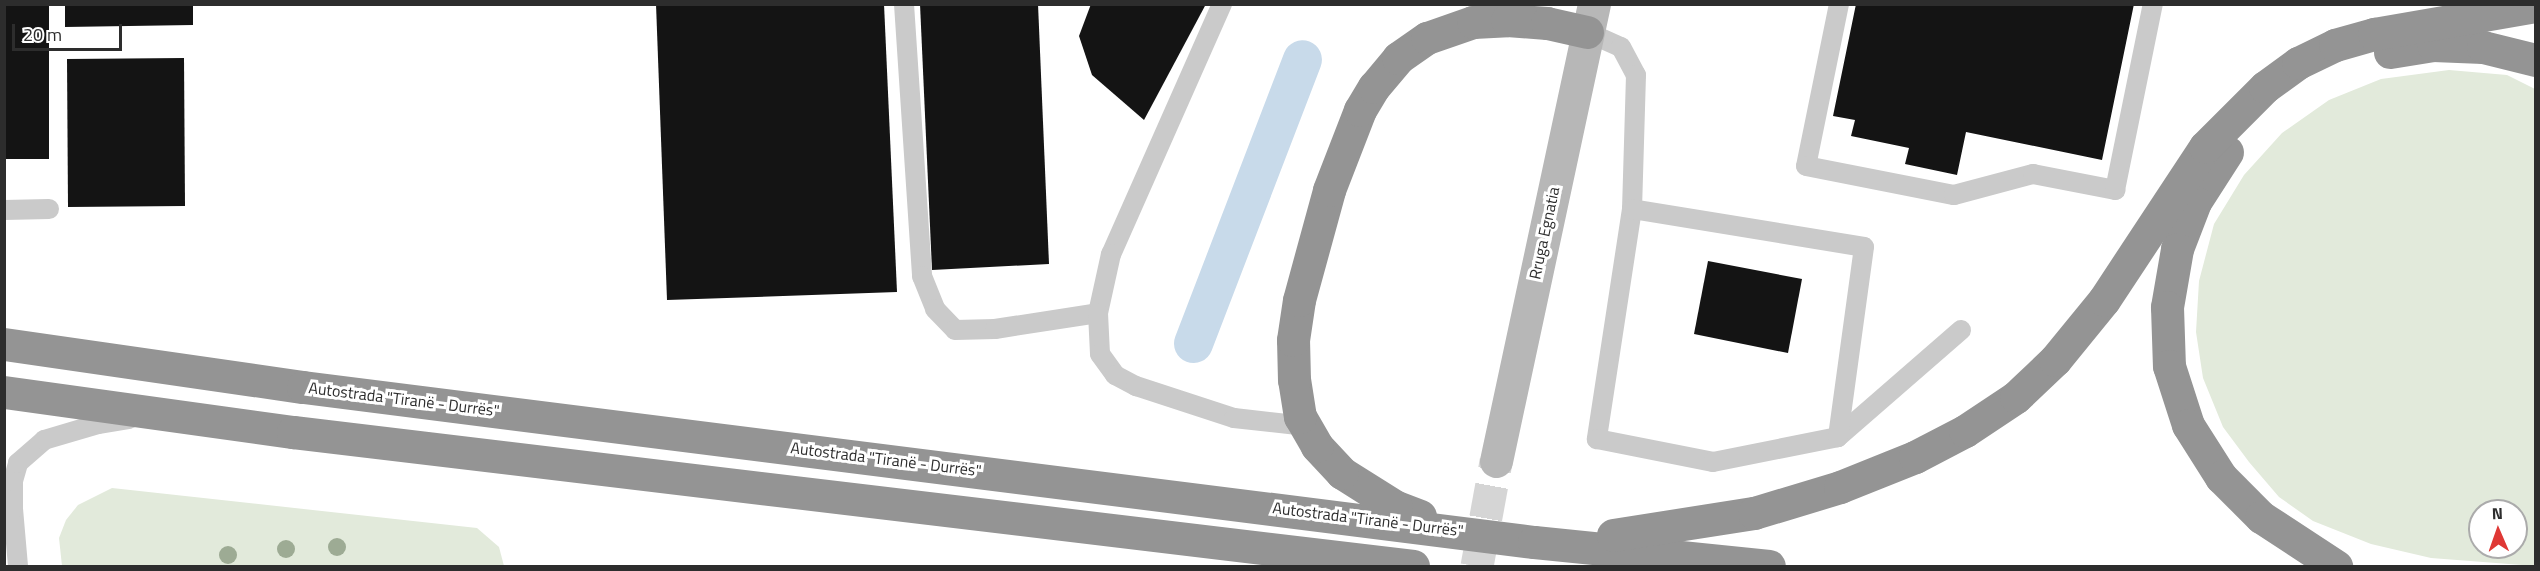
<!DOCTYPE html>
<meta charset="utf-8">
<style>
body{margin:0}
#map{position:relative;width:2540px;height:571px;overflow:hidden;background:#fff;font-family:"Titillium Web",sans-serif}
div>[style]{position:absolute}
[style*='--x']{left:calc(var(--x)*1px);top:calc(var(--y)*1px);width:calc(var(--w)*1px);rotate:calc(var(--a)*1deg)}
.green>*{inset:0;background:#e2eadb}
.canal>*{height:39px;margin:-19.5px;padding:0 19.5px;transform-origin:19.5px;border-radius:19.5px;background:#c8daea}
.building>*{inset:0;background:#141414}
.secondary-tunnel>*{height:33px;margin-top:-16.5px;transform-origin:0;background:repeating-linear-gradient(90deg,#d5d5d5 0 33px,transparent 0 49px)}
.lane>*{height:20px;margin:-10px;padding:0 10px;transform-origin:10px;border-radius:10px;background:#cacaca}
.secondary>*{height:33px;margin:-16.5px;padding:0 16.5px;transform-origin:16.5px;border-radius:16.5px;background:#b7b7b7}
.highway>*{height:33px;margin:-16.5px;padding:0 16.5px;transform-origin:16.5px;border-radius:16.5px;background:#949494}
.trees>*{width:18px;height:18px;margin:-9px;border-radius:50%;background:#9dab94}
span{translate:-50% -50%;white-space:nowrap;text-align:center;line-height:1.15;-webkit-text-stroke:6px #fff;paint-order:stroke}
.street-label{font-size:16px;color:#2d2d2d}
.frame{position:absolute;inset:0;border:6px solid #2d2d2d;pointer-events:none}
.north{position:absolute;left:2468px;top:499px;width:60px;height:60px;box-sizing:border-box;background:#fff;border:2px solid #ababab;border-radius:50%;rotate:358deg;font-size:16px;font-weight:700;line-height:24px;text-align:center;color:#2d2d2d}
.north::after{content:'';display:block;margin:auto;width:21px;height:27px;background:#df3835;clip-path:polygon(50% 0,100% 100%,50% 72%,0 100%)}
.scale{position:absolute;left:12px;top:24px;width:110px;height:27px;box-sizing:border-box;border:3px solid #2d2d2d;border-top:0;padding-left:8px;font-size:18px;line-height:21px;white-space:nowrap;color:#2d2d2d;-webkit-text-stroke:4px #fff;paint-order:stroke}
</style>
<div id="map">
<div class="green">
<i style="clip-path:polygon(evenodd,2449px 70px,2507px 75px,2535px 89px,2535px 566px,2431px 558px,2371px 544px,2313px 521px,2279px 497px,2249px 462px,2223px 427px,2203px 378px,2196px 332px,2199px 281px,2214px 224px,2244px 175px,2282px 133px,2329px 100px,2381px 79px,2449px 70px,2480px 511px,2516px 511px,2516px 547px,2480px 547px,2480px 511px)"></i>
<i style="clip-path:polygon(112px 488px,477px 528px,499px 547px,504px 566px,62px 566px,59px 538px,66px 520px,78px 505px)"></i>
</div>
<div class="canal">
<i style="--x:1193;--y:343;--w:304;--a:-69"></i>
</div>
<div class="building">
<i style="clip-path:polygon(4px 4px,49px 4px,49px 159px,4px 159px)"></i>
<i style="clip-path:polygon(65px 4px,193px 4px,193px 25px,65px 27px)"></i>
<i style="clip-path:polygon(656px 4px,884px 4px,897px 292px,667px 300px)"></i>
<i style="clip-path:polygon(920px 4px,1038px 4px,1049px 264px,932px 270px)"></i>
<i style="clip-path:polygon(1091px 4px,1206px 4px,1144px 120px,1092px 75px,1079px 36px)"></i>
<i style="clip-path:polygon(1856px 4px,2134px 4px,2102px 160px,1966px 132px,1957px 175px,1905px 164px,1909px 148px,1851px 136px,1855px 120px,1833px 116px)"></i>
<i style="clip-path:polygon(184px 58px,185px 206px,68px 207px,67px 59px)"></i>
<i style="clip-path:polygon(1708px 261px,1802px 279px,1788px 353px,1694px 334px)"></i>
</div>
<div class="secondary-tunnel">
<i style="--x:1477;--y:566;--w:107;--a:-79.7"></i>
</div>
<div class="lane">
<i style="--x:904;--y:4;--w:273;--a:86.2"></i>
<i style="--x:922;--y:276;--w:35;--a:68"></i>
<i style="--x:935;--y:309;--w:29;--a:46"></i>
<i style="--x:955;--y:330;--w:40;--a:-1.4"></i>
<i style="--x:995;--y:329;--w:104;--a:-8.8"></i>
<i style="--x:1222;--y:4;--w:274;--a:113.9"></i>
<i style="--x:1111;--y:254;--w:60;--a:102.4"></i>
<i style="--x:1098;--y:313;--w:41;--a:87.2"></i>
<i style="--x:1100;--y:354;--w:26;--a:54"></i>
<i style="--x:1115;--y:375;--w:24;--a:28"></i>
<i style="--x:1136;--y:386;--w:103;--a:18.1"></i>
<i style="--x:1234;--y:418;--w:71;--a:6.4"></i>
<i style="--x:1839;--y:4;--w:165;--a:101.5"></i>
<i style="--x:1806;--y:166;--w:151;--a:11.1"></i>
<i style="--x:1954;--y:195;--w:82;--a:-14.9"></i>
<i style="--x:2033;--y:174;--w:84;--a:11"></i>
<i style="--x:2115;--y:190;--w:190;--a:-78.5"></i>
<i style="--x:1587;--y:32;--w:37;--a:24"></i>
<i style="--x:1621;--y:47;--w:32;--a:62"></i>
<i style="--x:1636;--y:75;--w:134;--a:91.7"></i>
<i style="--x:1632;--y:209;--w:233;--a:98.7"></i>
<i style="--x:1597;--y:439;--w:118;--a:11.2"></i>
<i style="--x:1713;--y:462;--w:127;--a:-11.3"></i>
<i style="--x:1838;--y:437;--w:163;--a:-41"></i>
<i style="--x:1632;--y:209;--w:235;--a:9.3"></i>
<i style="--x:1864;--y:247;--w:192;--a:97.8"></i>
<i style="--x:4;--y:210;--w:45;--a:-1.3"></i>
<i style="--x:18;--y:566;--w:57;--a:-95"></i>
<i style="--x:13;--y:509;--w:28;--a:-90"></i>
<i style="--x:13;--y:481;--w:19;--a:-74"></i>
<i style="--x:18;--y:463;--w:35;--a:-41"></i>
<i style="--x:44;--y:440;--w:56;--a:-16.5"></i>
<i style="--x:98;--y:424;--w:32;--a:-9"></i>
</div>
<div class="secondary">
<i style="--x:1496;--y:461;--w:467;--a:-77.9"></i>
</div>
<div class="highway">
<i style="--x:2390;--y:52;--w:44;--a:-9.2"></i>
<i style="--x:2433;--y:45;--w:50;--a:2.3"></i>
<i style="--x:2483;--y:47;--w:55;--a:13.8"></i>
<i style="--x:2227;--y:152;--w:59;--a:122.6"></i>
<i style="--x:2195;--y:202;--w:50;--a:111"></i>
<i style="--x:2177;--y:249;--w:59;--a:99.8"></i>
<i style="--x:2167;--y:307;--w:59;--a:88.1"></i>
<i style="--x:2169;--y:366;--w:62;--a:72.1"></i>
<i style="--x:2188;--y:425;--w:62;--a:57.6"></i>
<i style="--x:2221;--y:477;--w:57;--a:45"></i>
<i style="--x:2261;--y:517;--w:90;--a:33.2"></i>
<i style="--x:4;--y:344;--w:302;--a:8.2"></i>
<i style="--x:303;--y:387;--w:1241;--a:7.18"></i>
<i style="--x:1534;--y:542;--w:236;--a:5.8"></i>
<i style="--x:4;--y:392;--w:292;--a:7.9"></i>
<i style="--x:293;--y:432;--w:1128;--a:6.82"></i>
<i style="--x:1420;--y:516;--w:26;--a:-159"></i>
<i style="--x:1396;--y:507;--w:64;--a:-147.8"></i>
<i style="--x:1342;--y:473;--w:37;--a:-133"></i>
<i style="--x:1317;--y:446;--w:34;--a:-120"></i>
<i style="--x:1300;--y:417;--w:37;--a:-99"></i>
<i style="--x:1294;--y:380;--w:40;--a:-91.4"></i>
<i style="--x:1293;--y:340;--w:40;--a:-81.5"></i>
<i style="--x:1299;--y:300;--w:114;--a:-74.7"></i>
<i style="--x:1329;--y:190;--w:86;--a:-68.8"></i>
<i style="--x:1360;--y:110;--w:27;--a:-59"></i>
<i style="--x:1374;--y:87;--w:38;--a:-50"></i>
<i style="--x:1398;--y:58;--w:35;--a:-35"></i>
<i style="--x:1427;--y:38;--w:49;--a:-19.2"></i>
<i style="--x:1473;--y:22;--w:34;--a:-3"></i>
<i style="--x:1507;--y:20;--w:40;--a:4.3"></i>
<i style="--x:1547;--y:23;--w:41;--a:12.7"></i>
<i style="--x:1613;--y:535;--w:143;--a:-8.9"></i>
<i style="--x:1754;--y:513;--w:90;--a:-16.8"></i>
<i style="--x:1840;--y:487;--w:81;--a:-21.8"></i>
<i style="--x:1915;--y:457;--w:56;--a:-27.5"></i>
<i style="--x:1965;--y:431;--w:61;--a:-33.7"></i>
<i style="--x:2016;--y:397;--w:54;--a:-43.5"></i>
<i style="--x:2055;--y:360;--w:77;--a:-50.8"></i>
<i style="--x:2104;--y:300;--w:183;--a:-56.6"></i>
<i style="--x:2205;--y:147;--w:85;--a:-45"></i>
<i style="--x:2265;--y:87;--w:41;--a:-36"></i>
<i style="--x:2298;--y:63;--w:41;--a:-25.9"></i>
<i style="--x:2335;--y:45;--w:41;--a:-15.8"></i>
<i style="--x:2374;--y:34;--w:164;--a:-9.8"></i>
</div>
<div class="trees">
<i style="left:337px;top:547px"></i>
<i style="left:286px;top:549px"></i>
<i style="left:228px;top:555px"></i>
</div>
<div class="street-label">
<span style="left:1544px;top:233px;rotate:-78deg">Rruga Egnatia</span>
<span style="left:404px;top:399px;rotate:7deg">Autostrada "Tiranë - Durrës"</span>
<span style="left:886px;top:459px;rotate:7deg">Autostrada "Tiranë - Durrës"</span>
<span style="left:1368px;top:519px;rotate:7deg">Autostrada "Tiranë - Durrës"</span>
</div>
<div class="frame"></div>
<div class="north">N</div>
<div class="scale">20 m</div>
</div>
